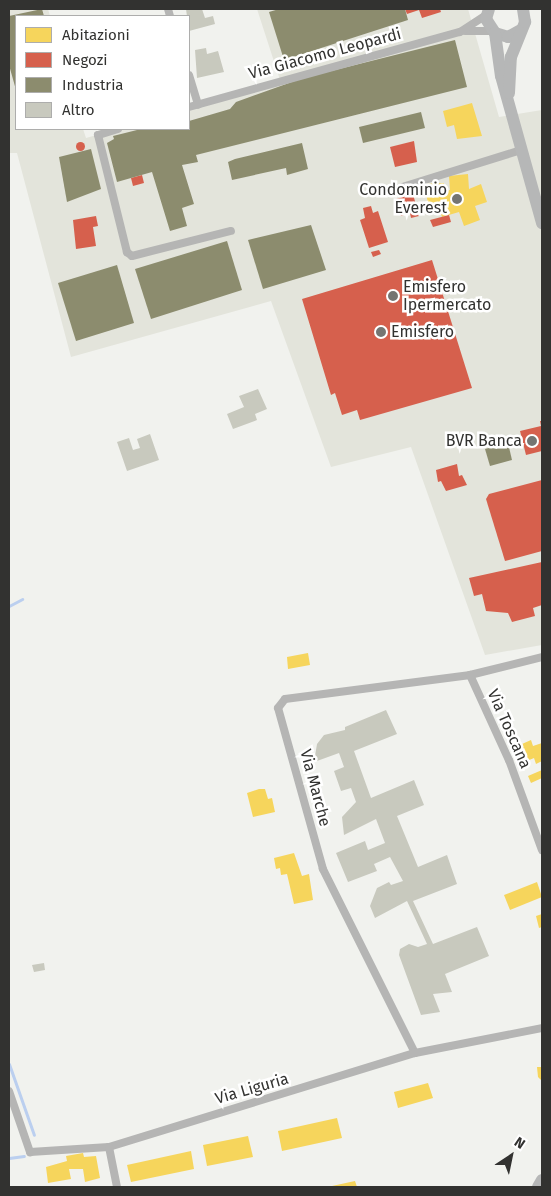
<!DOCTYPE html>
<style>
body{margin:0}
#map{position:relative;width:551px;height:1196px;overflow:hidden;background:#f1f2ee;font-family:"Fira Sans",sans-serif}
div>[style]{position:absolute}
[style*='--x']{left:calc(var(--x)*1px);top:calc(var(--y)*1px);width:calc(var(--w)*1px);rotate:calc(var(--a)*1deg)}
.built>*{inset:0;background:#e3e4db}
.homes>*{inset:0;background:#f6d55c}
.shops>*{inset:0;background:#d6604d}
.round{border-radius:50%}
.industry>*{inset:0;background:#8c8c6e}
.stream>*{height:3px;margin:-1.5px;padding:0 1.5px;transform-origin:1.5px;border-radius:1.5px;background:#bbcfef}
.building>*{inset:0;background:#c8c9be}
.minor>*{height:8px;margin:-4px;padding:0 4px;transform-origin:4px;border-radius:4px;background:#b5b5b4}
.primary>*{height:12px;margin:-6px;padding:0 6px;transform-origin:6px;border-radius:6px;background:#b6b7b7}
.dots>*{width:14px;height:14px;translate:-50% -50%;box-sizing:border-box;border:2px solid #fff;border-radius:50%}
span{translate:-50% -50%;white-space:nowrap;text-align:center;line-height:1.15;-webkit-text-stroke:5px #fff;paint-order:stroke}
.street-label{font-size:16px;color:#323230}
.poi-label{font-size:16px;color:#323230}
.right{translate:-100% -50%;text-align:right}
.left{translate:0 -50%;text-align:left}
.frame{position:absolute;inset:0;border:10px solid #323230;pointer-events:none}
.legend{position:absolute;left:15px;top:15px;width:175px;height:115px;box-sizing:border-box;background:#fff;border:1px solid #adadac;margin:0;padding:6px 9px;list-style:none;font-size:15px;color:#323230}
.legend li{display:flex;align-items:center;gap:10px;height:25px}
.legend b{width:25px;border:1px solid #adadac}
.north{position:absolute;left:486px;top:1131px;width:50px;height:50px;-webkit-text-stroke:4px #fff;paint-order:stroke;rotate:34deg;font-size:14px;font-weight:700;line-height:20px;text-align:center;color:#323230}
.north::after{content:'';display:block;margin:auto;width:18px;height:22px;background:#323230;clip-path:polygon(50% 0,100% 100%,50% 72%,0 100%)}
</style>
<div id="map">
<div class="built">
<i style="clip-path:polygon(9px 9px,48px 9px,50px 16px,16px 16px,16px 129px,83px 129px,86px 138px,118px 129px,189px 129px,189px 107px,280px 80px,257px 9px,468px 9px,499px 117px,542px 110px,542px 645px,485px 655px,411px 447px,331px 467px,271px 301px,71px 357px,17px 153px,9px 153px)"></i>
</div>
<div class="homes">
<i style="clip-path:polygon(472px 103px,482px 136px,457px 139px,454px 125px,447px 127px,443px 111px)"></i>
<i style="clip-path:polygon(468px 174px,469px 189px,481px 184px,487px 202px,475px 206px,480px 220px,464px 226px,459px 212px,442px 217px,437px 202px,428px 203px,424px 184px,444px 183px,444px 191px,450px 190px,449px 176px)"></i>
<i style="clip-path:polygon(308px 653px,310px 665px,288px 669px,287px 657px)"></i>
<i style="clip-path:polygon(531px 740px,533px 746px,542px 743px,542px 761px,536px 764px,534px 758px,520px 764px,513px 748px)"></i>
<i style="clip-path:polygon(542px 770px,542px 778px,531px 783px,528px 776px)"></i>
<i style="clip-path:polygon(259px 789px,265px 789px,268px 799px,272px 798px,275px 812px,253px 817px,247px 793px)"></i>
<i style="clip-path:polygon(294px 853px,302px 876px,309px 874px,313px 900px,294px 904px,287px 874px,281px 875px,280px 868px,276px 869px,274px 858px)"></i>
<i style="clip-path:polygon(537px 882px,542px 897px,510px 910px,504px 895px)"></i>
<i style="clip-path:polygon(542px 914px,542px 927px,539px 928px,536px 916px)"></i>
<i style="clip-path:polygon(537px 1067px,542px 1067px,542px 1081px,538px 1077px)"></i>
<i style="clip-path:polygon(428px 1083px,433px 1098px,398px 1108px,394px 1092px)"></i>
<i style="clip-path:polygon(337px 1118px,342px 1138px,282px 1151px,278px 1131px)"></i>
<i style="clip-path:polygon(248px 1136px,253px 1157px,207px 1166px,203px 1145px)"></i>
<i style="clip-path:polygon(191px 1151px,194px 1169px,131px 1182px,127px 1165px)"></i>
<i style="clip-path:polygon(83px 1153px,84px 1157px,96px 1156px,100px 1178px,85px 1182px,83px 1169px,69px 1169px,71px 1179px,48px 1183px,46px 1167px,67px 1161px,66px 1156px)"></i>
<i style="clip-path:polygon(355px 1181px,357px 1187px,332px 1187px,332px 1186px)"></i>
</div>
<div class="shops">
<i style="clip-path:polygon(405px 9px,440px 9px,441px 12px,422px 18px,419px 10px,407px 14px)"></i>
<i style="clip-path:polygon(414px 141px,417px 162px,395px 167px,390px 147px)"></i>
<i class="round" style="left:75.5px;top:141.5px;width:9px;height:9px"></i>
<i style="clip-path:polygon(142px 175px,144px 183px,133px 186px,131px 178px)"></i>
<i style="clip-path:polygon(413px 194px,419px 216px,411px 218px,410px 213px,401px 216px,396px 199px)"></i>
<i style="clip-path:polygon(371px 206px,373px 213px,378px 211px,388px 242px,369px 248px,360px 220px,365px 218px,363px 208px)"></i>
<i style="clip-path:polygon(449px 215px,451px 222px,433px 227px,430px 220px)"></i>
<i style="clip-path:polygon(96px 216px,98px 226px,93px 227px,96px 246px,76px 249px,73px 220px)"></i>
<i style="clip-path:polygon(379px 250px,381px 254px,373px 257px,371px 252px)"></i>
<i style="clip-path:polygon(432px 260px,472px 388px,360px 420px,357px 410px,342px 415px,335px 393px,331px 395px,302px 299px)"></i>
<i style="clip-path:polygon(540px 421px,542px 421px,542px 451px,526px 455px,520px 431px,541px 426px)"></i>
<i style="clip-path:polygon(457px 464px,459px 476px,462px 475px,467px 485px,446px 491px,441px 481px,438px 482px,436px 470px)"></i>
<i style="clip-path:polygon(542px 480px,542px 551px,505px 561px,486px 499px,489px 494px)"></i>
<i style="clip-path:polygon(542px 562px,542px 605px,533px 608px,535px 616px,512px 622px,508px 613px,486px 611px,482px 594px,474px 596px,469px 578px)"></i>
</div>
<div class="industry">
<i style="clip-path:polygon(42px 9px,44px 16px,16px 16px,16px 90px,9px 65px,9px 16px)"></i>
<i style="clip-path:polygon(279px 9px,405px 9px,408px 20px,284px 60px,269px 12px)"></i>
<i style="clip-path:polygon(455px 40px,467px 87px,196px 155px,198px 162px,182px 165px,194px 204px,182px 208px,187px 226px,170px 231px,152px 172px,117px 182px,107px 143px,114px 139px,113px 136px,141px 129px,189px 129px,189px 121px,230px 109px,236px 102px,303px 78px)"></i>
<i style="clip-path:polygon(421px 112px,425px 128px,363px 143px,359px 127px)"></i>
<i style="clip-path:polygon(302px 143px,308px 169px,287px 175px,286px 168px,232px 180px,228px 162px,235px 159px)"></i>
<i style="clip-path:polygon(91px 149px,101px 189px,67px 202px,59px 157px)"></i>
<i style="clip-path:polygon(311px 225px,326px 270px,263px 289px,248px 240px)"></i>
<i style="clip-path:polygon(227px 241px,242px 290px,151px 319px,135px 269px)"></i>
<i style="clip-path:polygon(117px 265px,134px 323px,76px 341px,58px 283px)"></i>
<i style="clip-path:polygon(508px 443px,512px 460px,490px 466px,485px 449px)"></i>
</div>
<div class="stream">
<i style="--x:9;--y:606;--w:15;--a:-28"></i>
<i style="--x:9;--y:1064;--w:75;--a:70.6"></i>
<i style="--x:9;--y:1158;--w:15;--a:-8"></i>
</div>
<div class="building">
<i style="clip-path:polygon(186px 9px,202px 9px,205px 18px,213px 16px,215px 24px,189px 31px)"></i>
<i style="clip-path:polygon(206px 48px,207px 54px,218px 51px,224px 72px,197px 78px,195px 50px)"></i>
<i style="clip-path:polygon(258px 389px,267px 409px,255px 414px,257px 420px,233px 429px,227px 414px,244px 407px,239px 396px)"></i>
<i style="clip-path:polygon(150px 434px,159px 460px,127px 471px,117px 442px,129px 438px,133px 450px,140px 448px,137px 439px)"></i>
<i style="clip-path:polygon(386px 710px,397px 734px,354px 751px,371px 798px,414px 780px,424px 805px,397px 816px,418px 867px,447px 855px,457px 884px,413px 901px,433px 944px,477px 927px,489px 956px,445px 974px,452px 992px,433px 994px,440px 1012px,421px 1015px,399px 955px,400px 949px,409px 944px,418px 947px,427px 944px,407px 901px,375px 918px,370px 906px,377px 888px,389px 882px,391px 885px,403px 881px,390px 857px,374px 864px,377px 871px,348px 882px,336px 853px,365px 841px,368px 850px,385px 843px,376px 819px,344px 835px,342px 817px,356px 802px,351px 788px,341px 791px,334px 771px,344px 767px,339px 753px,317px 761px,315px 756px,317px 744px,324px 735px,345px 730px,345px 727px)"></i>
<i style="clip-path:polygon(44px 963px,45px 970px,34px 972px,32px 965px)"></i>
</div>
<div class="minor">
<i style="--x:168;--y:9;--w:7;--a:74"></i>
<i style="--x:465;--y:31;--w:27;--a:0"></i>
<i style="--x:189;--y:75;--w:31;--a:73"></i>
<i style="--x:189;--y:107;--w:281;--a:-15.5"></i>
<i style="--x:460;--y:32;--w:31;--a:-33"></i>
<i style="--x:118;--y:129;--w:21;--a:163"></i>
<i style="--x:98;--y:135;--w:121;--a:76.1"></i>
<i style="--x:127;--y:252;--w:6;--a:39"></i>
<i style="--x:132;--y:256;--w:102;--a:-14.2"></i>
<i style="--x:383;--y:193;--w:145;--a:-17.3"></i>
<i style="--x:470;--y:675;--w:94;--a:65.4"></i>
<i style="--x:509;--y:760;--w:96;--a:69.9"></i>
<i style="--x:415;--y:1053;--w:206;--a:-116.6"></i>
<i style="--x:323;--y:869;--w:167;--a:-105.6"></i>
<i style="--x:278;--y:708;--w:11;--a:-52"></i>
<i style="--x:285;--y:699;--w:187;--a:-7.4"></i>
<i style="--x:470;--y:675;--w:74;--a:-14"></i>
<i style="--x:9;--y:1091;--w:65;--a:71"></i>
<i style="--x:30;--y:1152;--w:79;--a:-3.6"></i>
<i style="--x:109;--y:1147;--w:320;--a:-17.1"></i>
<i style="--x:415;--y:1053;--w:129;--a:-11.1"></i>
<i style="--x:109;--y:1147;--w:41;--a:78.7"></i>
</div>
<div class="primary">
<i style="--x:489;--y:9;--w:10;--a:107"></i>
<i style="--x:486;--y:19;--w:17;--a:57"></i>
<i style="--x:495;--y:33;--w:14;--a:17"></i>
<i style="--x:508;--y:37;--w:13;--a:-29"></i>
<i style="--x:495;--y:33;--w:43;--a:82.1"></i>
<i style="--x:501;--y:76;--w:153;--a:74.4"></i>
<i style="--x:509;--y:93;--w:36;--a:-87"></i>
<i style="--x:511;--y:57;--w:38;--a:-68"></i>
<i style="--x:525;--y:22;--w:13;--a:-99"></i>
<i style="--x:538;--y:1187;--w:8;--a:-60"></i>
</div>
<div class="dots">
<i style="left:457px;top:199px;background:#757572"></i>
<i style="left:393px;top:296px;background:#757572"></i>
<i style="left:381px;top:332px;background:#757572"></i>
<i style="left:532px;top:441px;background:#757572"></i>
</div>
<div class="street-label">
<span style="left:325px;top:54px;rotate:-15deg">Via Giacomo Leopardi</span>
<span style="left:509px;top:729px;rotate:66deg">Via Toscana</span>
<span style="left:315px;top:788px;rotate:75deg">Via Marche</span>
<span style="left:252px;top:1089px;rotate:-16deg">Via Liguria</span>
</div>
<div class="poi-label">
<span class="right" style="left:447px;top:199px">Condominio<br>Everest</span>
<span class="left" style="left:403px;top:296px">Emisfero<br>Ipermercato</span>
<span class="left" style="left:391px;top:332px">Emisfero</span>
<span class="right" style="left:522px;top:441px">BVR Banca</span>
</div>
<div class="frame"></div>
<ul class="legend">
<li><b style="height:14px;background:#f6d55c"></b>Abitazioni</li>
<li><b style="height:14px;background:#d6604d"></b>Negozi</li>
<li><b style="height:14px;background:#8c8c6e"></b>Industria</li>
<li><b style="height:14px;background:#c8c9be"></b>Altro</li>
</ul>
<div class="north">N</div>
</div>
